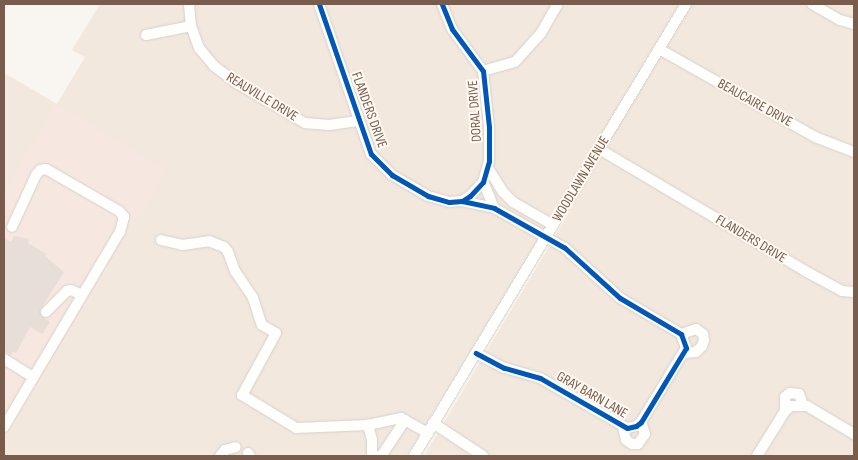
<!DOCTYPE html>
<style>
body{margin:0}
#map{position:relative;width:858px;height:460px;overflow:hidden;background:#f9f5f0;font-family:"Sofia Sans Condensed",sans-serif}
div>[style]{position:absolute}
[style*='--x']{left:calc(var(--x)*1px);top:calc(var(--y)*1px);width:calc(var(--w)*1px);rotate:calc(var(--a)*1deg)}
.residential>*{inset:0;background:#f2e8de}
.commercial>*{inset:0;background:#f6e8e1}
.building>*{inset:0;background:#e6ded7}
.roads{filter:drop-shadow(0 0 1px #d7d1cb) drop-shadow(0 0 1px #d7d1cb)}
.minor>*{height:10px;margin:-5px;padding:0 5px;transform-origin:5px;border-radius:5px;background:#fefefd}
.cycleway>*{height:5px;margin:-2.5px;padding:0 2.5px;transform-origin:2.5px;border-radius:2.5px;background:#0057b8}
span{translate:-50% -50%;white-space:nowrap;text-align:center;line-height:1.15;-webkit-text-stroke:4px #fffaf3;paint-order:stroke}
.street-label{font-size:14px;color:#7a5c4d}
.frame{position:absolute;inset:0;border:5px solid #7a5c4d;pointer-events:none}
</style>
<div id="map">
<div class="residential">
<i style="clip-path:polygon(100px 4px,854px 4px,854px 456px,424px 456px,574px 205px,563px 198px,407px 456px,4px 456px,4px 73px,57px 104px,85px 57px,72px 50px)"></i>
</div>
<div class="commercial">
<i style="clip-path:polygon(57px 104px,166px 170px,4px 444px,4px 193px)"></i>
</div>
<div class="building">
<i style="clip-path:polygon(14px 236px,29px 239px,28px 243px,46px 254px,45px 256px,64px 272px,40px 310px,41px 316px,50px 322px,42px 334px,30px 327px,16px 353px,13px 351px,11px 355px,4px 351px,4px 238px,11px 242px)"></i>
</div>
<div class="roads">
<div class="minor">
<i style="--x:189;--y:4;--w:22;--a:85"></i>
<i style="--x:191;--y:26;--w:23;--a:70"></i>
<i style="--x:199;--y:48;--w:23;--a:50"></i>
<i style="--x:214;--y:66;--w:30;--a:37"></i>
<i style="--x:238;--y:84;--w:78;--a:30.2"></i>
<i style="--x:305;--y:123;--w:24;--a:5"></i>
<i style="--x:329;--y:125;--w:29;--a:-8"></i>
<i style="--x:319;--y:4;--w:159;--a:70.9"></i>
<i style="--x:371;--y:154;--w:30;--a:45"></i>
<i style="--x:392;--y:175;--w:42;--a:30.3"></i>
<i style="--x:428;--y:196;--w:22;--a:16"></i>
<i style="--x:449;--y:202;--w:13;--a:-4"></i>
<i style="--x:462;--y:201;--w:9;--a:-32"></i>
<i style="--x:470;--y:196;--w:19;--a:-47"></i>
<i style="--x:483;--y:182;--w:22;--a:-74"></i>
<i style="--x:489;--y:161;--w:34;--a:-90"></i>
<i style="--x:489;--y:127;--w:56;--a:-96.1"></i>
<i style="--x:483;--y:71;--w:52;--a:-126.4"></i>
<i style="--x:452;--y:29;--w:27;--a:-112"></i>
<i style="--x:812;--y:4;--w:32;--a:30"></i>
<i style="--x:840;--y:20;--w:15;--a:16"></i>
<i style="--x:146;--y:35;--w:46;--a:-11.3"></i>
<i style="--x:659;--y:49;--w:179;--a:29.4"></i>
<i style="--x:815;--y:137;--w:42;--a:21"></i>
<i style="--x:483;--y:71;--w:33;--a:-16"></i>
<i style="--x:515;--y:62;--w:39;--a:-48"></i>
<i style="--x:541;--y:33;--w:34;--a:-60"></i>
<i style="--x:599;--y:149;--w:239;--a:30.6"></i>
<i style="--x:805;--y:271;--w:42;--a:28.4"></i>
<i style="--x:842;--y:291;--w:12;--a:5"></i>
<i style="--x:488;--y:168;--w:28;--a:58"></i>
<i style="--x:503;--y:192;--w:14;--a:45"></i>
<i style="--x:513;--y:202;--w:46;--a:29.9"></i>
<i style="--x:483;--y:181;--w:29;--a:68"></i>
<i style="--x:462;--y:201;--w:33;--a:12"></i>
<i style="--x:494;--y:208;--w:81;--a:29.4"></i>
<i style="--x:565;--y:248;--w:74;--a:42.3"></i>
<i style="--x:620;--y:298;--w:71;--a:30.5"></i>
<i style="--x:681;--y:334;--w:15;--a:70"></i>
<i style="--x:686;--y:348;--w:87;--a:121.3"></i>
<i style="--x:641;--y:422;--w:6;--a:141"></i>
<i style="--x:636;--y:426;--w:9;--a:167"></i>
<i style="--x:627;--y:428;--w:100;--a:-150.1"></i>
<i style="--x:540;--y:378;--w:37;--a:-164"></i>
<i style="--x:504;--y:368;--w:32;--a:-152"></i>
<i style="--x:161;--y:240;--w:22;--a:13"></i>
<i style="--x:182;--y:245;--w:27;--a:-8"></i>
<i style="--x:209;--y:241;--w:16;--a:22"></i>
<i style="--x:224;--y:247;--w:6;--a:51"></i>
<i style="--x:228;--y:252;--w:20;--a:70"></i>
<i style="--x:235;--y:271;--w:32;--a:56"></i>
<i style="--x:253;--y:298;--w:28;--a:72"></i>
<i style="--x:262;--y:325;--w:16;--a:30"></i>
<i style="--x:276;--y:333;--w:71;--a:118.7"></i>
<i style="--x:242;--y:395;--w:63;--a:31.4"></i>
<i style="--x:296;--y:428;--w:72;--a:-2.4"></i>
<i style="--x:46;--y:312;--w:30;--a:-45"></i>
<i style="--x:67;--y:291;--w:4;--a:-14"></i>
<i style="--x:71;--y:290;--w:12;--a:24"></i>
<i style="--x:681;--y:334;--w:16;--a:-18"></i>
<i style="--x:696;--y:329;--w:9;--a:36"></i>
<i style="--x:703;--y:334;--w:6;--a:81"></i>
<i style="--x:704;--y:340;--w:6;--a:108"></i>
<i style="--x:702;--y:346;--w:8;--a:135"></i>
<i style="--x:696;--y:352;--w:12;--a:175"></i>
<i style="--x:4;--y:359;--w:34;--a:32"></i>
<i style="--x:785;--y:411;--w:14;--a:-90"></i>
<i style="--x:785;--y:397;--w:6;--a:-39"></i>
<i style="--x:790;--y:393;--w:9;--a:6"></i>
<i style="--x:799;--y:394;--w:12;--a:70"></i>
<i style="--x:433;--y:423;--w:60;--a:33.4"></i>
<i style="--x:4;--y:427;--w:227;--a:-59.3"></i>
<i style="--x:120;--y:232;--w:16;--a:-75"></i>
<i style="--x:124;--y:217;--w:8;--a:-130"></i>
<i style="--x:119;--y:211;--w:84;--a:-150.1"></i>
<i style="--x:46;--y:169;--w:6;--a:171"></i>
<i style="--x:40;--y:170;--w:6;--a:129"></i>
<i style="--x:36;--y:175;--w:57;--a:114.8"></i>
<i style="--x:623;--y:427;--w:13;--a:77"></i>
<i style="--x:626;--y:440;--w:7;--a:34"></i>
<i style="--x:632;--y:444;--w:6;--a:0"></i>
<i style="--x:638;--y:444;--w:12;--a:-55"></i>
<i style="--x:645;--y:434;--w:13;--a:-108"></i>
<i style="--x:248;--y:453;--w:4;--a:56"></i>
<i style="--x:220;--y:456;--w:8;--a:-50"></i>
<i style="--x:225;--y:450;--w:11;--a:-15"></i>
<i style="--x:372;--y:456;--w:16;--a:-90"></i>
<i style="--x:372;--y:440;--w:16;--a:-105"></i>
<i style="--x:368;--y:425;--w:34;--a:-12"></i>
<i style="--x:401;--y:418;--w:31;--a:29"></i>
<i style="--x:379;--y:456;--w:3;--a:-18"></i>
<i style="--x:382;--y:455;--w:42;--a:-56.7"></i>
<i style="--x:414;--y:456;--w:528;--a:-58.96"></i>
<i style="--x:757;--y:456;--w:53;--a:-58.1"></i>
<i style="--x:785;--y:411;--w:8;--a:-40"></i>
<i style="--x:791;--y:406;--w:16;--a:0"></i>
<i style="--x:807;--y:406;--w:55;--a:30.8"></i>
</div>
</div>
<div class="cycleway">
<i style="--x:319;--y:4;--w:159;--a:70.9"></i>
<i style="--x:371;--y:154;--w:30;--a:45"></i>
<i style="--x:392;--y:175;--w:42;--a:30.3"></i>
<i style="--x:428;--y:196;--w:22;--a:16"></i>
<i style="--x:449;--y:202;--w:13;--a:-4"></i>
<i style="--x:462;--y:201;--w:9;--a:-32"></i>
<i style="--x:470;--y:196;--w:19;--a:-47"></i>
<i style="--x:483;--y:182;--w:22;--a:-74"></i>
<i style="--x:489;--y:161;--w:34;--a:-90"></i>
<i style="--x:489;--y:127;--w:56;--a:-96.1"></i>
<i style="--x:483;--y:71;--w:52;--a:-126.4"></i>
<i style="--x:452;--y:29;--w:27;--a:-112"></i>
<i style="--x:462;--y:201;--w:33;--a:12"></i>
<i style="--x:494;--y:208;--w:81;--a:29.4"></i>
<i style="--x:565;--y:248;--w:74;--a:42.3"></i>
<i style="--x:620;--y:298;--w:71;--a:30.5"></i>
<i style="--x:681;--y:334;--w:15;--a:70"></i>
<i style="--x:686;--y:348;--w:87;--a:121.3"></i>
<i style="--x:641;--y:422;--w:6;--a:141"></i>
<i style="--x:636;--y:426;--w:9;--a:167"></i>
<i style="--x:627;--y:428;--w:100;--a:-150.1"></i>
<i style="--x:540;--y:378;--w:37;--a:-164"></i>
<i style="--x:504;--y:368;--w:32;--a:-152"></i>
</div>
<div class="street-label">
<span style="left:262px;top:97px;rotate:31deg">REAUVILLE DRIVE</span>
<span style="left:755px;top:103px;rotate:29deg">BEAUCAIRE DRIVE</span>
<span style="left:369px;top:110px;rotate:70deg">FLANDERS DRIVE</span>
<span style="left:475px;top:111px;rotate:-94deg">DORAL DRIVE</span>
<span style="left:581px;top:179px;rotate:-59deg">WOODLAWN AVENUE</span>
<span style="left:751px;top:239px;rotate:31deg">FLANDERS DRIVE</span>
<span style="left:592px;top:395px;rotate:30deg">GRAY BARN LANE</span>
</div>
<div class="frame"></div>
</div>
